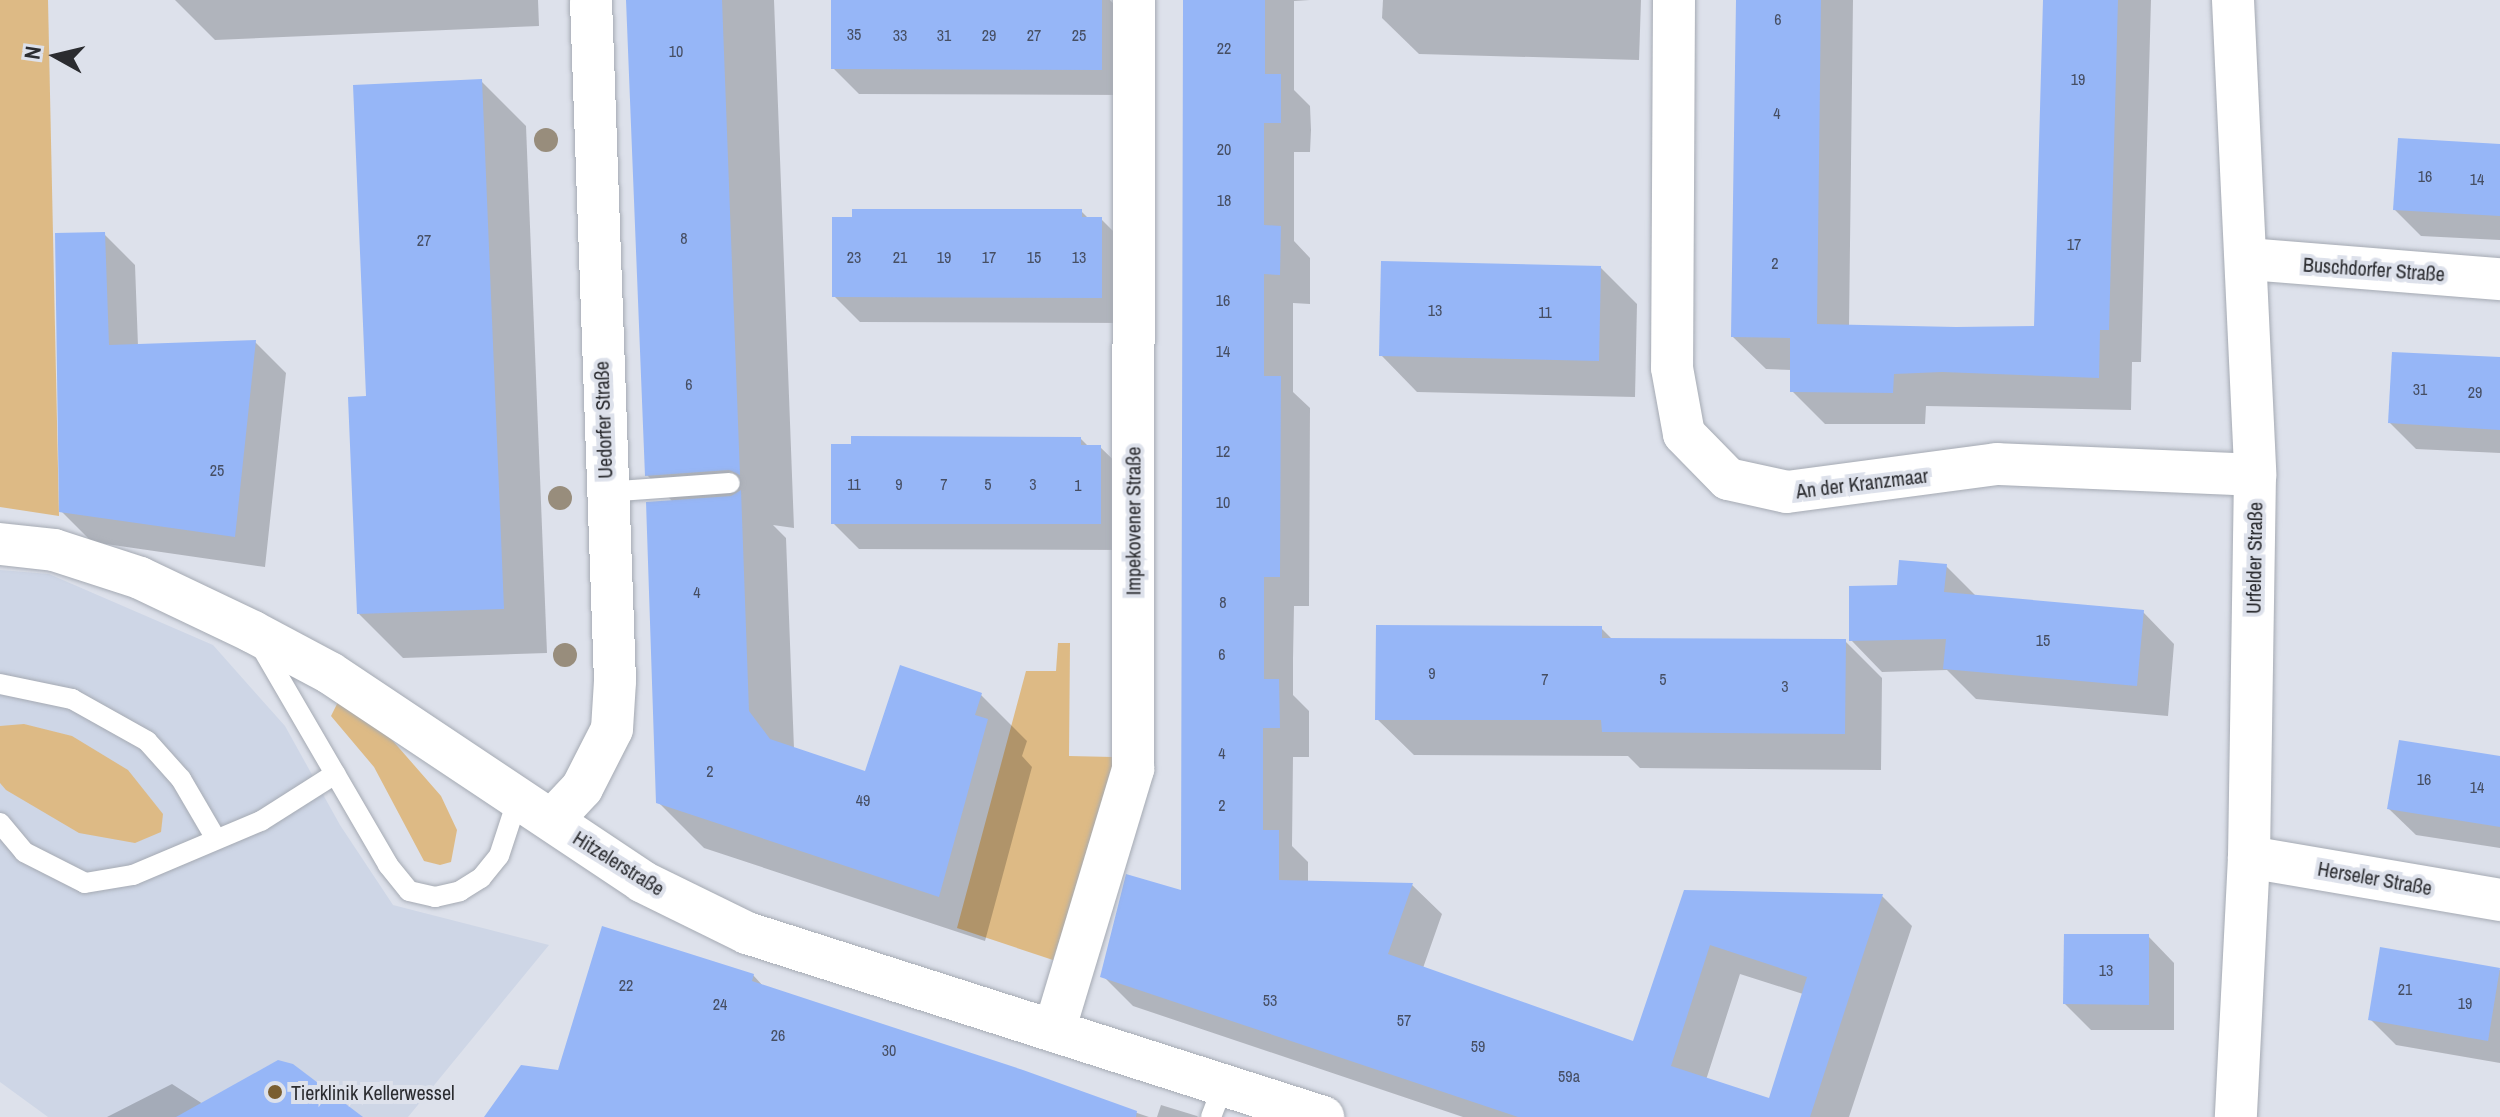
<!DOCTYPE html>
<meta charset="utf-8">
<style>
body{margin:0}
#map{position:relative;width:2500px;height:1117px;overflow:hidden;background:#dde1eb;font-family:"Archivo Narrow",sans-serif}
div>[style]{position:absolute}
[style*='--x']{left:calc(var(--x)*1px);top:calc(var(--y)*1px);width:calc(var(--w)*1px);rotate:calc(var(--a)*1deg)}
.built>*{inset:0;background:#ced6e6}
.green>*{inset:0;background:#ddba85}
.shadow>*{inset:0;background:#0003}
.building>*{inset:0;background:#96b6f7}
.roads{filter:drop-shadow(0 0 2px #a5aab3) drop-shadow(0 0 2px #a5aab3)}
.lane>*{height:20px;margin:-10px;padding:0 10px;transform-origin:10px;border-radius:10px;background:#fff}
.street>*{height:42px;margin:-21px;padding:0 21px;transform-origin:21px;border-radius:21px;background:#fff}
.trees>*{width:24px;height:24px;margin:-12px;border-radius:50%;background:#988d7c}
.dots>*{width:22px;height:22px;translate:-50% -50%;box-sizing:border-box;border:4px solid #dde1eb;border-radius:50%}
span{translate:-50% -50%;white-space:nowrap;text-align:center;line-height:1.15;-webkit-text-stroke:8px #dde1eb;paint-order:stroke}
.number-label{font-size:16px;color:#464e62}
.number-label span{-webkit-text-stroke-width:0}
.street-label{font-size:20px;color:#2b2c30}
.poi-label{font-size:20px;color:#2b2c30}
.left{translate:0 -50%;text-align:left}
.north{position:absolute;left:16px;top:16px;width:80px;height:80px;-webkit-text-stroke:6px #dde1eb;paint-order:stroke;rotate:278deg;font-size:22px;font-weight:700;line-height:32px;text-align:center;color:#2b2c30}
.north::after{content:'';display:block;margin:auto;width:28px;height:36px;background:#2b2c30;clip-path:polygon(50% 0,100% 100%,50% 72%,0 100%)}
</style>
<div id="map">
<div class="built">
<i style="clip-path:polygon(0 570px,49px 574px,213px 645px,285px 726px,340px 825px,393px 905px,549px 945px,408px 1117px,48px 1117px,0 1082px)"></i>
</div>
<div class="green">
<i style="clip-path:polygon(0 0,48px 0,59px 516px,0 507px)"></i>
<i style="clip-path:polygon(1058px 643px,1070px 643px,1069px 756px,1113px 757px,1113px 779px,1053px 960px,957px 928px,1026px 671px,1056px 671px)"></i>
<i style="clip-path:polygon(339px 700px,351px 703px,393px 741px,441px 796px,457px 830px,451px 862px,440px 865px,424px 861px,374px 767px,331px 716px)"></i>
<i style="clip-path:polygon(24px 724px,72px 736px,128px 770px,163px 814px,161px 832px,135px 843px,79px 833px,6px 790px,0 783px,0 726px)"></i>
</div>
<div class="shadow">
<i style="clip-path:polygon(175px 0,538px 0,539px 26px,215px 40px)"></i>
<i style="clip-path:polygon(628px 0,774px 0,794px 528px,773px 525px,786px 538px,794px 749px,867px 773px,981px 695px,1027px 741px,1022px 756px,1032px 767px,985px 941px,704px 848px,658px 802px,673px 502px,647px 475px)"></i>
<i style="clip-path:polygon(833px 0,1110px 0,1127px 18px,1127px 95px,859px 94px,833px 68px)"></i>
<i style="clip-path:polygon(evenodd,1185px 0,1310px 0,1294px 1px,1294px 90px,1310px 106px,1311px 130px,1310px 152px,1294px 152px,1294px 241px,1310px 258px,1310px 304px,1293px 303px,1293px 392px,1310px 408px,1309px 606px,1294px 606px,1293px 659px,1293px 695px,1309px 711px,1309px 757px,1293px 757px,1292px 846px,1308px 862px,1308px 882px,1412px 885px,1442px 914px,1423px 968px,1634px 1044px,1685px 892px,1882px 896px,1912px 926px,1849px 1117px,1463px 1117px,1133px 1006px,1103px 976px,1183px 893px,1185px 0,1740px 974px,1803px 994px,1771px 1101px,1706px 1080px,1740px 974px)"></i>
<i style="clip-path:polygon(1383px 0,1641px 0,1639px 60px,1419px 54px,1382px 18px)"></i>
<i style="clip-path:polygon(1738px 0,1853px 0,1849px 327px,2036px 328px,2045px 0,2151px 0,2141px 362px,2132px 362px,2131px 410px,1926px 406px,1925px 424px,1825px 424px,1792px 391px,1792px 370px,1766px 369px,1733px 337px)"></i>
<i style="clip-path:polygon(481px 81px,526px 126px,547px 653px,403px 658px,359px 614px,368px 398px)"></i>
<i style="clip-path:polygon(2500px 146px,2500px 240px,2421px 236px,2395px 210px)"></i>
<i style="clip-path:polygon(1081px 211px,1089px 219px,1101px 219px,1127px 245px,1127px 323px,860px 322px,834px 296px)"></i>
<i style="clip-path:polygon(104px 234px,135px 265px,138px 346px,255px 342px,286px 373px,265px 567px,92px 542px,61px 511px)"></i>
<i style="clip-path:polygon(1601px 268px,1637px 304px,1635px 397px,1417px 392px,1381px 355px)"></i>
<i style="clip-path:polygon(2500px 359px,2500px 453px,2416px 449px,2390px 423px)"></i>
<i style="clip-path:polygon(1081px 439px,1089px 447px,1100px 447px,1127px 473px,1126px 550px,859px 549px,833px 523px,853px 446px)"></i>
<i style="clip-path:polygon(1946px 566px,1977px 597px,2143px 612px,2174px 644px,2168px 716px,1976px 699px,1947px 670px,1882px 672px,1851px 640px,1899px 587px)"></i>
<i style="clip-path:polygon(1601px 628px,1613px 640px,1845px 641px,1882px 678px,1881px 770px,1640px 768px,1628px 756px,1414px 755px,1377px 719px)"></i>
<i style="clip-path:polygon(2500px 758px,2500px 848px,2416px 835px,2389px 809px)"></i>
<i style="clip-path:polygon(2148px 936px,2174px 963px,2174px 1030px,2091px 1030px,2065px 1004px)"></i>
<i style="clip-path:polygon(2381px 950px,2500px 970px,2500px 1063px,2396px 1045px,2370px 1019px)"></i>
<i style="clip-path:polygon(753px 975px,765px 988px,1149px 1117px,486px 1117px,560px 1072px)"></i>
<i style="clip-path:polygon(172px 1084px,203px 1104px,360px 1117px,107px 1117px)"></i>
<i style="clip-path:polygon(1161px 1105px,1197px 1116px,1198px 1117px,1157px 1117px)"></i>
</div>
<div class="building">
<i style="clip-path:polygon(626px 0,722px 0,740px 475px,729px 470px,645px 476px)"></i>
<i style="clip-path:polygon(831px 0,1102px 0,1102px 70px,831px 69px)"></i>
<i style="clip-path:polygon(evenodd,1183px 0,1265px 0,1265px 74px,1281px 74px,1281px 123px,1264px 123px,1264px 225px,1281px 226px,1280px 275px,1264px 274px,1264px 376px,1281px 376px,1280px 577px,1264px 577px,1264px 679px,1279px 679px,1280px 728px,1263px 728px,1263px 830px,1279px 830px,1279px 880px,1413px 883px,1388px 954px,1633px 1041px,1684px 890px,1883px 894px,1810px 1117px,1518px 1117px,1100px 977px,1126px 874px,1181px 890px,1183px 0,1710px 945px,1807px 977px,1769px 1098px,1671px 1066px,1710px 945px)"></i>
<i style="clip-path:polygon(1736px 0,1821px 0,1817px 324px,1956px 327px,2034px 326px,2043px 0,2118px 0,2109px 330px,2100px 330px,2099px 378px,1942px 372px,1894px 374px,1893px 393px,1790px 392px,1790px 338px,1731px 337px)"></i>
<i style="clip-path:polygon(482px 79px,504px 609px,357px 614px,348px 397px,366px 396px,353px 85px)"></i>
<i style="clip-path:polygon(2398px 138px,2500px 144px,2500px 216px,2393px 210px)"></i>
<i style="clip-path:polygon(852px 209px,1082px 209px,1082px 217px,1102px 217px,1102px 298px,832px 297px,832px 217px,852px 217px)"></i>
<i style="clip-path:polygon(105px 232px,109px 345px,256px 340px,235px 537px,59px 512px,55px 233px)"></i>
<i style="clip-path:polygon(1381px 261px,1601px 266px,1599px 361px,1379px 356px)"></i>
<i style="clip-path:polygon(2392px 352px,2500px 357px,2500px 430px,2388px 423px)"></i>
<i style="clip-path:polygon(851px 436px,1081px 437px,1081px 445px,1101px 445px,1101px 524px,831px 524px,831px 444px,851px 444px)"></i>
<i style="clip-path:polygon(741px 490px,749px 711px,770px 739px,865px 771px,900px 665px,982px 693px,975px 715px,988px 719px,939px 897px,656px 803px,646px 502px,731px 496px)"></i>
<i style="clip-path:polygon(1899px 560px,1947px 564px,1944px 592px,2144px 610px,2137px 686px,1943px 669px,1946px 639px,1849px 641px,1849px 586px,1897px 585px)"></i>
<i style="clip-path:polygon(1376px 625px,1602px 626px,1602px 638px,1846px 639px,1845px 734px,1602px 732px,1601px 720px,1375px 720px)"></i>
<i style="clip-path:polygon(2399px 740px,2500px 756px,2500px 827px,2387px 809px)"></i>
<i style="clip-path:polygon(602px 926px,754px 974px,752px 981px,1023px 1070px,1137px 1111px,1136px 1117px,484px 1117px,521px 1065px,558px 1070px)"></i>
<i style="clip-path:polygon(2064px 934px,2149px 934px,2149px 1005px,2063px 1004px)"></i>
<i style="clip-path:polygon(2380px 947px,2500px 968px,2488px 1041px,2368px 1020px)"></i>
<i style="clip-path:polygon(278px 1060px,293px 1064px,363px 1117px,176px 1117px)"></i>
</div>
<div class="roads">
<div class="lane">
<i style="--x:605;--y:492;--w:125;--a:-4.1"></i>
<i style="--x:259;--y:643;--w:257;--a:59.8"></i>
<i style="--x:388;--y:865;--w:33;--a:51"></i>
<i style="--x:409;--y:891;--w:27;--a:13"></i>
<i style="--x:435;--y:897;--w:26;--a:-13"></i>
<i style="--x:460;--y:891;--w:25;--a:-32"></i>
<i style="--x:481;--y:878;--w:28;--a:-51"></i>
<i style="--x:499;--y:856;--w:61;--a:-71.9"></i>
<i style="--x:0;--y:684;--w:74;--a:11.8"></i>
<i style="--x:72;--y:699;--w:86;--a:29.2"></i>
<i style="--x:147;--y:741;--w:51;--a:48.2"></i>
<i style="--x:181;--y:779;--w:69;--a:59.7"></i>
<i style="--x:0;--y:823;--w:38;--a:50"></i>
<i style="--x:24;--y:852;--w:68;--a:26.9"></i>
<i style="--x:85;--y:883;--w:49;--a:-9.5"></i>
<i style="--x:133;--y:875;--w:139;--a:-22.9"></i>
<i style="--x:261;--y:821;--w:88;--a:-32.4"></i>
<i style="--x:1211;--y:1117;--w:34;--a:-69"></i>
</div>
<div class="street">
<i style="--x:1674;--y:0;--w:368;--a:90.3"></i>
<i style="--x:1672;--y:368;--w:67;--a:79.7"></i>
<i style="--x:1684;--y:434;--w:63;--a:45.6"></i>
<i style="--x:1728;--y:479;--w:60;--a:12.4"></i>
<i style="--x:1787;--y:492;--w:212;--a:-7.6"></i>
<i style="--x:1997;--y:464;--w:258;--a:2.4"></i>
<i style="--x:2233;--y:0;--w:476;--a:87.3"></i>
<i style="--x:2255;--y:475;--w:382;--a:90.9"></i>
<i style="--x:2249;--y:857;--w:260;--a:92.9"></i>
<i style="--x:2249;--y:259;--w:252;--a:4.6"></i>
<i style="--x:0;--y:544;--w:54;--a:6.3"></i>
<i style="--x:54;--y:550;--w:90;--a:18"></i>
<i style="--x:140;--y:578;--w:125;--a:25.5"></i>
<i style="--x:253;--y:632;--w:87;--a:28"></i>
<i style="--x:330;--y:673;--w:376;--a:33.7"></i>
<i style="--x:643;--y:882;--w:116;--a:26.1"></i>
<i style="--x:747;--y:933;--w:605;--a:17.72"></i>
<i style="--x:552;--y:820;--w:44;--a:-46.8"></i>
<i style="--x:582;--y:788;--w:66;--a:-63"></i>
<i style="--x:612;--y:729;--w:48;--a:-86.4"></i>
<i style="--x:615;--y:681;--w:681;--a:-92.02"></i>
<i style="--x:2249;--y:857;--w:255;--a:9.7"></i>
<i style="--x:1054;--y:1031;--w:274;--a:-73.2"></i>
<i style="--x:1133;--y:769;--w:769;--a:-89.93"></i>
</div>
</div>
<div class="trees">
<i style="left:546px;top:140px"></i>
<i style="left:560px;top:498px"></i>
<i style="left:565px;top:655px"></i>
</div>
<div class="dots">
<i style="left:275px;top:1092px;background:#7a5e31"></i>
</div>
<div class="number-label">
<span style="left:1778px;top:19px">6</span>
<span style="left:854px;top:34px">35</span>
<span style="left:900px;top:35px">33</span>
<span style="left:944px;top:35px">31</span>
<span style="left:989px;top:35px">29</span>
<span style="left:1034px;top:35px">27</span>
<span style="left:1079px;top:35px">25</span>
<span style="left:1224px;top:48px">22</span>
<span style="left:676px;top:51px">10</span>
<span style="left:2078px;top:79px">19</span>
<span style="left:1777px;top:113px">4</span>
<span style="left:1224px;top:149px">20</span>
<span style="left:2425px;top:176px">16</span>
<span style="left:2477px;top:179px">14</span>
<span style="left:1224px;top:200px">18</span>
<span style="left:684px;top:238px">8</span>
<span style="left:424px;top:240px">27</span>
<span style="left:2074px;top:244px">17</span>
<span style="left:854px;top:257px">23</span>
<span style="left:900px;top:257px">21</span>
<span style="left:944px;top:257px">19</span>
<span style="left:989px;top:257px">17</span>
<span style="left:1034px;top:257px">15</span>
<span style="left:1079px;top:257px">13</span>
<span style="left:1775px;top:263px">2</span>
<span style="left:1223px;top:300px">16</span>
<span style="left:1435px;top:310px">13</span>
<span style="left:1545px;top:312px">11</span>
<span style="left:1223px;top:351px">14</span>
<span style="left:689px;top:384px">6</span>
<span style="left:2420px;top:389px">31</span>
<span style="left:2475px;top:392px">29</span>
<span style="left:1223px;top:451px">12</span>
<span style="left:217px;top:470px">25</span>
<span style="left:854px;top:484px">11</span>
<span style="left:899px;top:484px">9</span>
<span style="left:944px;top:484px">7</span>
<span style="left:988px;top:484px">5</span>
<span style="left:1033px;top:484px">3</span>
<span style="left:1078px;top:485px">1</span>
<span style="left:1223px;top:502px">10</span>
<span style="left:697px;top:592px">4</span>
<span style="left:1223px;top:602px">8</span>
<span style="left:2043px;top:640px">15</span>
<span style="left:1222px;top:654px">6</span>
<span style="left:1432px;top:673px">9</span>
<span style="left:1545px;top:679px">7</span>
<span style="left:1663px;top:679px">5</span>
<span style="left:1785px;top:686px">3</span>
<span style="left:1222px;top:753px">4</span>
<span style="left:710px;top:771px">2</span>
<span style="left:2424px;top:779px">16</span>
<span style="left:2477px;top:787px">14</span>
<span style="left:863px;top:800px">49</span>
<span style="left:1222px;top:805px">2</span>
<span style="left:2106px;top:970px">13</span>
<span style="left:626px;top:985px">22</span>
<span style="left:2405px;top:989px">21</span>
<span style="left:1270px;top:1000px">53</span>
<span style="left:2465px;top:1003px">19</span>
<span style="left:720px;top:1004px">24</span>
<span style="left:1404px;top:1020px">57</span>
<span style="left:778px;top:1035px">26</span>
<span style="left:1478px;top:1046px">59</span>
<span style="left:889px;top:1050px">30</span>
<span style="left:1569px;top:1076px">59a</span>
</div>
<div class="street-label">
<span style="left:2374px;top:269px;rotate:4deg">Buschdorfer Straße</span>
<span style="left:603px;top:420px;rotate:-92deg">Uedorfer Straße</span>
<span style="left:1862px;top:483px;rotate:-7deg">An der Kranzmaar</span>
<span style="left:1133px;top:521px;rotate:-90deg">Impekovener Straße</span>
<span style="left:2254px;top:558px;rotate:-89deg">Urfelder Straße</span>
<span style="left:619px;top:863px;rotate:32deg">Hitzelerstraße</span>
<span style="left:2375px;top:878px;rotate:10deg">Herseler Straße</span>
</div>
<div class="poi-label">
<span class="left" style="left:291px;top:1092px">Tierklinik Kellerwessel</span>
</div>
<div class="north">N</div>
</div>
